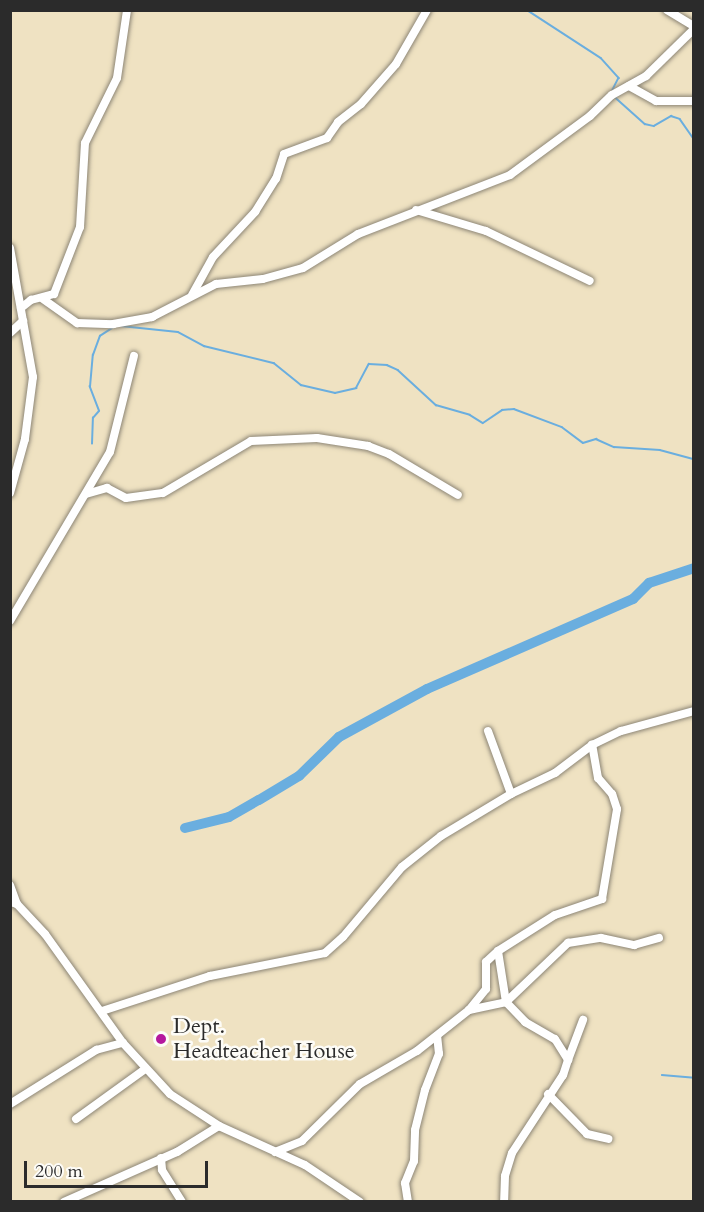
<!DOCTYPE html>
<style>
body{margin:0}
#map{position:relative;width:704px;height:1212px;overflow:hidden;background:#efe2c2;font-family:Cardo,serif}
div>[style]{position:absolute}
[style*='--x']{left:calc(var(--x)*1px);top:calc(var(--y)*1px);width:calc(var(--w)*1px);rotate:calc(var(--a)*1deg)}
.stream>*{height:1.5px;margin:-0.75px;padding:0 0.75px;transform-origin:0.75px;border-radius:0.75px;background:#6aaedf}
.river>*{height:10px;margin:-5px;padding:0 5px;transform-origin:5px;border-radius:5px;background:#6aaedf}
.roads{filter:drop-shadow(0 0 2px #8d8676) drop-shadow(0 0 2px #8d8676)}
.minor>*{height:8px;margin:-4px;padding:0 4px;transform-origin:4px;border-radius:4px;background:#fff}
.dots>*{width:16px;height:16px;translate:-50% -50%;box-sizing:border-box;border:3px solid #fdfcf7;border-radius:50%}
span{translate:-50% -50%;white-space:nowrap;text-align:center;line-height:1.15;-webkit-text-stroke:5px #fdfcf7;paint-order:stroke}
.poi-label{font-size:22px;color:#2b2b2b}
.left{translate:0 -50%;text-align:left}
.frame{position:absolute;inset:0;border:12px solid #2b2b2b;pointer-events:none}
.scale{position:absolute;left:24px;top:1161px;width:184px;height:27px;box-sizing:border-box;border:3px solid #2b2b2b;border-top:0;padding-left:8px;font-size:18px;line-height:21px;white-space:nowrap;color:#2b2b2b;-webkit-text-stroke:4px #fdfcf7;paint-order:stroke}
</style>
<div id="map">
<div class="stream">
<i style="--x:527;--y:10;--w:88;--a:33"></i>
<i style="--x:601;--y:58;--w:27;--a:48"></i>
<i style="--x:619;--y:78;--w:13;--a:117"></i>
<i style="--x:616;--y:98;--w:39;--a:42"></i>
<i style="--x:645;--y:124;--w:9;--a:13"></i>
<i style="--x:654;--y:126;--w:20;--a:-30"></i>
<i style="--x:671;--y:116;--w:9;--a:18"></i>
<i style="--x:680;--y:119;--w:24;--a:55"></i>
<i style="--x:121;--y:326;--w:57;--a:6"></i>
<i style="--x:178;--y:332;--w:30;--a:28"></i>
<i style="--x:204;--y:346;--w:72;--a:13.7"></i>
<i style="--x:274;--y:363;--w:35;--a:39"></i>
<i style="--x:301;--y:385;--w:35;--a:13"></i>
<i style="--x:335;--y:393;--w:22;--a:-13"></i>
<i style="--x:356;--y:388;--w:27;--a:-62"></i>
<i style="--x:369;--y:364;--w:18;--a:3"></i>
<i style="--x:387;--y:365;--w:12;--a:24"></i>
<i style="--x:398;--y:370;--w:52;--a:42.6"></i>
<i style="--x:436;--y:405;--w:35;--a:16"></i>
<i style="--x:470;--y:415;--w:15;--a:32"></i>
<i style="--x:483;--y:423;--w:23;--a:-34"></i>
<i style="--x:502;--y:410;--w:12;--a:-5"></i>
<i style="--x:514;--y:409;--w:51;--a:20.6"></i>
<i style="--x:562;--y:427;--w:26;--a:37"></i>
<i style="--x:583;--y:443;--w:14;--a:-17"></i>
<i style="--x:596;--y:439;--w:20;--a:24"></i>
<i style="--x:614;--y:447;--w:46;--a:3.7"></i>
<i style="--x:660;--y:450;--w:35;--a:15"></i>
<i style="--x:92;--y:444;--w:26;--a:-88"></i>
<i style="--x:93;--y:418;--w:9;--a:-49"></i>
<i style="--x:99;--y:411;--w:26;--a:-111"></i>
<i style="--x:90;--y:387;--w:32;--a:-85"></i>
<i style="--x:93;--y:355;--w:20;--a:-70"></i>
<i style="--x:100;--y:336;--w:17;--a:-33"></i>
<i style="--x:662;--y:1075;--w:32;--a:5"></i>
</div>
<div class="river">
<i style="--x:185;--y:828;--w:45;--a:-14"></i>
<i style="--x:229;--y:817;--w:34;--a:-30"></i>
<i style="--x:259;--y:800;--w:47;--a:-31"></i>
<i style="--x:299;--y:776;--w:56;--a:-44.3"></i>
<i style="--x:339;--y:737;--w:100;--a:-28.6"></i>
<i style="--x:427;--y:689;--w:225;--a:-23.6"></i>
<i style="--x:633;--y:599;--w:23;--a:-45"></i>
<i style="--x:649;--y:583;--w:47;--a:-18.4"></i>
</div>
<div class="roads">
<div class="minor">
<i style="--x:667;--y:10;--w:31;--a:31"></i>
<i style="--x:629;--y:86;--w:31;--a:29"></i>
<i style="--x:656;--y:101;--w:38;--a:0"></i>
<i style="--x:416;--y:210;--w:73;--a:16.7"></i>
<i style="--x:486;--y:231;--w:115;--a:25.7"></i>
<i style="--x:10;--y:248;--w:131;--a:79.9"></i>
<i style="--x:33;--y:377;--w:63;--a:97.4"></i>
<i style="--x:25;--y:439;--w:56;--a:105.5"></i>
<i style="--x:192;--y:295;--w:43;--a:-61.1"></i>
<i style="--x:213;--y:257;--w:62;--a:-47"></i>
<i style="--x:255;--y:212;--w:39;--a:-58"></i>
<i style="--x:276;--y:179;--w:26;--a:-72"></i>
<i style="--x:284;--y:154;--w:46;--a:-20.4"></i>
<i style="--x:327;--y:138;--w:19;--a:-55"></i>
<i style="--x:338;--y:122;--w:29;--a:-38"></i>
<i style="--x:361;--y:104;--w:53;--a:-48.8"></i>
<i style="--x:396;--y:64;--w:62;--a:-60.1"></i>
<i style="--x:43;--y:299;--w:42;--a:35.2"></i>
<i style="--x:77;--y:323;--w:36;--a:2"></i>
<i style="--x:113;--y:324;--w:40;--a:-10"></i>
<i style="--x:152;--y:317;--w:72;--a:-27.3"></i>
<i style="--x:216;--y:284;--w:47;--a:-6.1"></i>
<i style="--x:263;--y:279;--w:41;--a:-15.4"></i>
<i style="--x:303;--y:268;--w:65;--a:-31.7"></i>
<i style="--x:358;--y:234;--w:163;--a:-21.2"></i>
<i style="--x:510;--y:175;--w:99;--a:-36.4"></i>
<i style="--x:590;--y:116;--w:30;--a:-44"></i>
<i style="--x:612;--y:95;--w:39;--a:-29"></i>
<i style="--x:646;--y:76;--w:67;--a:-44.4"></i>
<i style="--x:21;--y:308;--w:13;--a:-39"></i>
<i style="--x:31;--y:300;--w:24;--a:-15"></i>
<i style="--x:54;--y:294;--w:72;--a:-68.8"></i>
<i style="--x:80;--y:227;--w:84;--a:-86.6"></i>
<i style="--x:85;--y:143;--w:72;--a:-63.8"></i>
<i style="--x:117;--y:78;--w:69;--a:-81.6"></i>
<i style="--x:10;--y:333;--w:18;--a:-43"></i>
<i style="--x:86;--y:494;--w:22;--a:-16"></i>
<i style="--x:107;--y:488;--w:21;--a:28"></i>
<i style="--x:126;--y:498;--w:37;--a:-8"></i>
<i style="--x:163;--y:493;--w:102;--a:-30.6"></i>
<i style="--x:251;--y:441;--w:66;--a:-2.6"></i>
<i style="--x:317;--y:438;--w:52;--a:8.9"></i>
<i style="--x:368;--y:446;--w:22;--a:21"></i>
<i style="--x:389;--y:454;--w:80;--a:30.7"></i>
<i style="--x:10;--y:621;--w:196;--a:-59.4"></i>
<i style="--x:110;--y:452;--w:99;--a:-76"></i>
<i style="--x:488;--y:731;--w:67;--a:69.9"></i>
<i style="--x:10;--y:885;--w:20;--a:70"></i>
<i style="--x:10;--y:902;--w:7;--a:16"></i>
<i style="--x:17;--y:904;--w:41;--a:47"></i>
<i style="--x:45;--y:934;--w:134;--a:54.4"></i>
<i style="--x:123;--y:1043;--w:69;--a:47.3"></i>
<i style="--x:170;--y:1094;--w:59;--a:33.1"></i>
<i style="--x:219;--y:1126;--w:94;--a:24.4"></i>
<i style="--x:305;--y:1165;--w:66;--a:33.9"></i>
<i style="--x:498;--y:951;--w:52;--a:81.1"></i>
<i style="--x:506;--y:1002;--w:28;--a:46"></i>
<i style="--x:525;--y:1022;--w:34;--a:30"></i>
<i style="--x:555;--y:1039;--w:25;--a:58"></i>
<i style="--x:568;--y:1060;--w:16;--a:108"></i>
<i style="--x:563;--y:1075;--w:93;--a:123.2"></i>
<i style="--x:512;--y:1153;--w:24;--a:107"></i>
<i style="--x:505;--y:1176;--w:26;--a:92"></i>
<i style="--x:469;--y:1010;--w:38;--a:-12"></i>
<i style="--x:506;--y:1002;--w:86;--a:-43.6"></i>
<i style="--x:568;--y:943;--w:33;--a:-9"></i>
<i style="--x:601;--y:938;--w:34;--a:12"></i>
<i style="--x:634;--y:945;--w:26;--a:-16"></i>
<i style="--x:102;--y:1011;--w:114;--a:-18"></i>
<i style="--x:210;--y:976;--w:117;--a:-11.3"></i>
<i style="--x:325;--y:953;--w:24;--a:-42"></i>
<i style="--x:343;--y:937;--w:92;--a:-49.9"></i>
<i style="--x:402;--y:867;--w:50;--a:-38.5"></i>
<i style="--x:441;--y:836;--w:82;--a:-31"></i>
<i style="--x:511;--y:794;--w:49;--a:-25.5"></i>
<i style="--x:555;--y:773;--w:46;--a:-37.1"></i>
<i style="--x:592;--y:745;--w:32;--a:-26"></i>
<i style="--x:621;--y:731;--w:76;--a:-15.3"></i>
<i style="--x:568;--y:1060;--w:43;--a:-69.4"></i>
<i style="--x:548;--y:1094;--w:56;--a:45.7"></i>
<i style="--x:587;--y:1134;--w:22;--a:13"></i>
<i style="--x:10;--y:1104;--w:102;--a:-32.1"></i>
<i style="--x:96;--y:1050;--w:28;--a:-15"></i>
<i style="--x:76;--y:1119;--w:84;--a:-35.8"></i>
<i style="--x:275;--y:1152;--w:29;--a:-22"></i>
<i style="--x:302;--y:1141;--w:81;--a:-44.5"></i>
<i style="--x:360;--y:1084;--w:66;--a:-30.1"></i>
<i style="--x:417;--y:1051;--w:66;--a:-38.3"></i>
<i style="--x:469;--y:1010;--w:27;--a:-51"></i>
<i style="--x:486;--y:989;--w:27;--a:-90"></i>
<i style="--x:486;--y:962;--w:16;--a:-43"></i>
<i style="--x:498;--y:951;--w:67;--a:-32.3"></i>
<i style="--x:555;--y:915;--w:50;--a:-18.8"></i>
<i style="--x:602;--y:899;--w:91;--a:-80.5"></i>
<i style="--x:617;--y:809;--w:16;--a:-108"></i>
<i style="--x:612;--y:794;--w:21;--a:-131"></i>
<i style="--x:598;--y:778;--w:34;--a:-100"></i>
<i style="--x:161;--y:1158;--w:12;--a:85"></i>
<i style="--x:162;--y:1170;--w:38;--a:58"></i>
<i style="--x:64;--y:1202;--w:124;--a:-23.9"></i>
<i style="--x:177;--y:1152;--w:49;--a:-31.8"></i>
<i style="--x:408;--y:1202;--w:19;--a:-99"></i>
<i style="--x:405;--y:1183;--w:24;--a:-68"></i>
<i style="--x:414;--y:1161;--w:31;--a:-88"></i>
<i style="--x:415;--y:1130;--w:41;--a:-76"></i>
<i style="--x:425;--y:1090;--w:39;--a:-69"></i>
<i style="--x:439;--y:1054;--w:18;--a:-96"></i>
</div>
</div>
<div class="dots">
<i style="left:161px;top:1039px;background:#b5179e"></i>
</div>
<div class="poi-label">
<span class="left" style="left:173px;top:1039px">Dept.<br>Headteacher House</span>
</div>
<div class="frame"></div>
<div class="scale">200 m</div>
</div>
